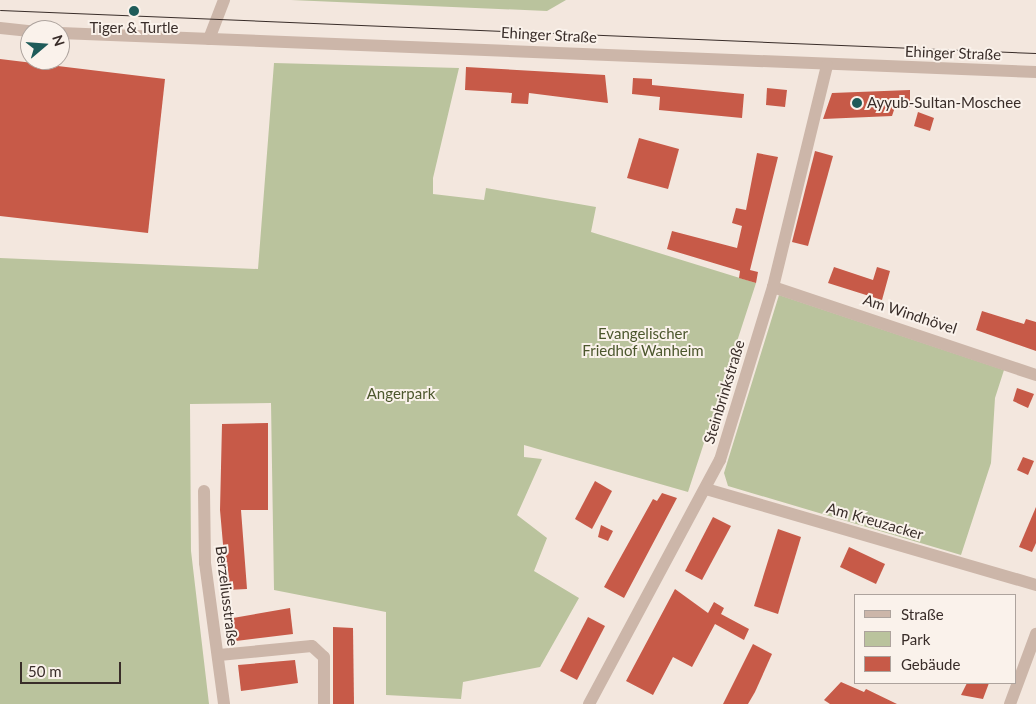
<!DOCTYPE html>
<meta charset="utf-8">
<style>
body{margin:0}
#map{position:relative;width:1036px;height:704px;overflow:hidden;background:#f3e7de;font-family:Lato,sans-serif}
div>[style]{position:absolute}
[style*='--x']{left:calc(var(--x)*1px);top:calc(var(--y)*1px);width:calc(var(--w)*1px);rotate:calc(var(--a)*1deg)}
.green>*{inset:0;background:#bac39d}
.building>*{inset:0;background:#c75a48}
.minor>*{height:12px;margin:-6px;padding:0 6px;transform-origin:6px;border-radius:6px;background:#ccb6a9}
.tram>*{height:1px;margin:-0.5px;padding:0 0.5px;transform-origin:0.5px;border-radius:0.5px;background:#392d29}
.dots>*{width:14px;height:14px;translate:-50% -50%;box-sizing:border-box;border:2px solid #faf2eb;border-radius:50%}
span{translate:-50% -50%;white-space:nowrap;text-align:center;line-height:1.15;-webkit-text-stroke:4px #faf2eb;paint-order:stroke}
.poi-label{font-size:15px;color:#392d29}
.left{translate:0 -50%;text-align:left}
.street-label{font-size:15px;color:#392d29}
.park-label{font-size:15px;color:#4c572d}
.legend{position:absolute;left:854px;top:594px;width:162px;height:90px;box-sizing:border-box;background:#faf2eb;border:1px solid #ada39d;margin:0;padding:6px 9px;list-style:none;font-size:15px;color:#392d29}
.legend li{display:flex;align-items:center;gap:10px;height:25px}
.legend b{width:25px;border:1px solid #ada39d}
.north{position:absolute;left:20px;top:20px;width:50px;height:50px;box-sizing:border-box;background:#faf2eb;border:1px solid #ada39d;border-radius:50%;rotate:72deg;font-size:14px;font-weight:700;line-height:20px;text-align:center;color:#392d29}
.north::after{content:'';display:block;margin:auto;width:18px;height:22px;background:#1e5b59;clip-path:polygon(50% 0,100% 100%,50% 72%,0 100%)}
.scale{position:absolute;left:20px;top:662px;width:101px;height:22px;box-sizing:border-box;border:2px solid #392d29;border-top:0;padding-left:6px;font-size:15px;line-height:18px;white-space:nowrap;color:#392d29;-webkit-text-stroke:4px #faf2eb;paint-order:stroke}
</style>
<div id="map">
<div class="green">
<i style="clip-path:polygon(291px 0,566px 0,547px 11px)"></i>
<i style="clip-path:polygon(274px 63px,459px 68px,433px 178px,433px 194px,484px 200px,486px 188px,596px 207px,591px 232px,756px 283px,688px 492px,524px 445px,524px 457px,542px 459px,517px 515px,547px 538px,534px 571px,579px 598px,540px 667px,463px 682px,461px 699px,386px 695px,386px 612px,274px 590px,271px 403px,190px 404px,191px 551px,209px 704px,0 704px,0 258px,258px 269px)"></i>
<i style="clip-path:polygon(779px 295px,1004px 370px,995px 398px,991px 463px,961px 555px,728px 486px,724px 473px)"></i>
</div>
<div class="building">
<i style="clip-path:polygon(0 59px,165px 79px,148px 233px,0 216px)"></i>
<i style="clip-path:polygon(466px 67px,605px 75px,608px 103px,529px 93px,528px 104px,511px 103px,512px 93px,465px 90px)"></i>
<i style="clip-path:polygon(633px 78px,652px 79px,652px 85px,744px 94px,742px 118px,659px 110px,660px 97px,632px 94px)"></i>
<i style="clip-path:polygon(767px 88px,787px 90px,785px 107px,766px 105px)"></i>
<i style="clip-path:polygon(910px 90px,910px 107px,895px 107px,892px 116px,823px 119px,832px 93px)"></i>
<i style="clip-path:polygon(918px 112px,934px 118px,930px 131px,914px 126px)"></i>
<i style="clip-path:polygon(639px 138px,679px 149px,668px 189px,627px 178px)"></i>
<i style="clip-path:polygon(815px 151px,833px 156px,808px 246px,792px 242px)"></i>
<i style="clip-path:polygon(757px 153px,778px 157px,750px 270px,758px 272px,756px 283px,739px 278px,740px 271px,667px 249px,672px 231px,737px 248px,742px 226px,732px 223px,736px 208px,746px 210px)"></i>
<i style="clip-path:polygon(834px 267px,873px 280px,877px 267px,890px 271px,882px 300px,828px 283px)"></i>
<i style="clip-path:polygon(982px 311px,1024px 324px,1026px 319px,1036px 322px,1036px 351px,976px 330px)"></i>
<i style="clip-path:polygon(1017px 388px,1034px 394px,1028px 408px,1013px 401px)"></i>
<i style="clip-path:polygon(268px 423px,268px 510px,241px 510px,247px 589px,227px 590px,220px 510px,222px 424px)"></i>
<i style="clip-path:polygon(1023px 457px,1034px 461px,1028px 475px,1017px 470px)"></i>
<i style="clip-path:polygon(595px 481px,612px 491px,592px 529px,575px 519px)"></i>
<i style="clip-path:polygon(662px 493px,677px 498px,624px 598px,604px 587px,653px 499px,657px 501px)"></i>
<i style="clip-path:polygon(1036px 507px,1036px 543px,1032px 552px,1019px 547px)"></i>
<i style="clip-path:polygon(713px 517px,731px 526px,702px 580px,685px 571px)"></i>
<i style="clip-path:polygon(601px 525px,613px 531px,608px 541px,598px 537px)"></i>
<i style="clip-path:polygon(778px 529px,801px 537px,778px 614px,754px 606px)"></i>
<i style="clip-path:polygon(849px 547px,885px 564px,876px 584px,840px 567px)"></i>
<i style="clip-path:polygon(675px 589px,708px 613px,714px 602px,724px 608px,721px 614px,749px 629px,744px 640px,715px 624px,692px 667px,673px 657px,653px 695px,626px 681px)"></i>
<i style="clip-path:polygon(290px 608px,293px 634px,236px 641px,233px 618px)"></i>
<i style="clip-path:polygon(588px 617px,605px 626px,577px 680px,560px 671px)"></i>
<i style="clip-path:polygon(333px 627px,353px 628px,354px 704px,333px 704px)"></i>
<i style="clip-path:polygon(753px 644px,772px 654px,755px 692px,748px 704px,723px 704px)"></i>
<i style="clip-path:polygon(295px 660px,298px 683px,241px 691px,238px 665px)"></i>
<i style="clip-path:polygon(841px 682px,864px 692px,866px 689px,897px 704px,830px 704px,824px 700px)"></i>
<i style="clip-path:polygon(967px 683px,989px 683px,983px 699px,961px 695px)"></i>
</div>
<div class="minor">
<i style="--x:0;--y:28;--w:30;--a:6"></i>
<i style="--x:60;--y:33;--w:977;--a:2.29"></i>
<i style="--x:209;--y:39;--w:42;--a:-69"></i>
<i style="--x:773;--y:287;--w:277;--a:18.5"></i>
<i style="--x:706;--y:489;--w:344;--a:16.2"></i>
<i style="--x:204;--y:491;--w:72;--a:89.2"></i>
<i style="--x:205;--y:563;--w:142;--a:82.3"></i>
<i style="--x:219;--y:655;--w:93;--a:-5.5"></i>
<i style="--x:312;--y:646;--w:16;--a:43"></i>
<i style="--x:324;--y:657;--w:47;--a:90"></i>
<i style="--x:589;--y:704;--w:277;--a:-61.8"></i>
<i style="--x:720;--y:460;--w:181;--a:-73"></i>
<i style="--x:773;--y:287;--w:228;--a:-76.3"></i>
<i style="--x:1010;--y:704;--w:75;--a:-69.6"></i>
</div>
<div class="tram">
<i style="--x:0;--y:10;--w:1037;--a:2.38"></i>
</div>
<div class="dots">
<i style="left:134px;top:11px;background:#1e5b59"></i>
<i style="left:857px;top:103px;background:#1e5b59"></i>
</div>
<div class="poi-label">
<span style="left:134px;top:28px">Tiger &amp; Turtle</span>
<span class="left" style="left:867px;top:103px">Ayyub-Sultan-Moschee</span>
</div>
<div class="street-label">
<span style="left:549px;top:35px;rotate:3deg">Ehinger Straße</span>
<span style="left:953px;top:53px;rotate:2deg">Ehinger Straße</span>
<span style="left:910px;top:314px;rotate:18deg">Am Windhövel</span>
<span style="left:724px;top:392px;rotate:-73deg">Steinbrinkstraße</span>
<span style="left:875px;top:521px;rotate:16deg">Am Kreuzacker</span>
<span style="left:227px;top:596px;rotate:83deg">Berzeliusstraße</span>
</div>
<div class="park-label">
<span style="left:643px;top:342px">Evangelischer<br>Friedhof Wanheim</span>
<span style="left:401px;top:394px">Angerpark</span>
</div>
<ul class="legend">
<li><b style="height:6px;background:#ccb6a9"></b>Straße</li>
<li><b style="height:14px;background:#bac39d"></b>Park</li>
<li><b style="height:14px;background:#c75a48"></b>Gebäude</li>
</ul>
<div class="north">N</div>
<div class="scale">50 m</div>
</div>
